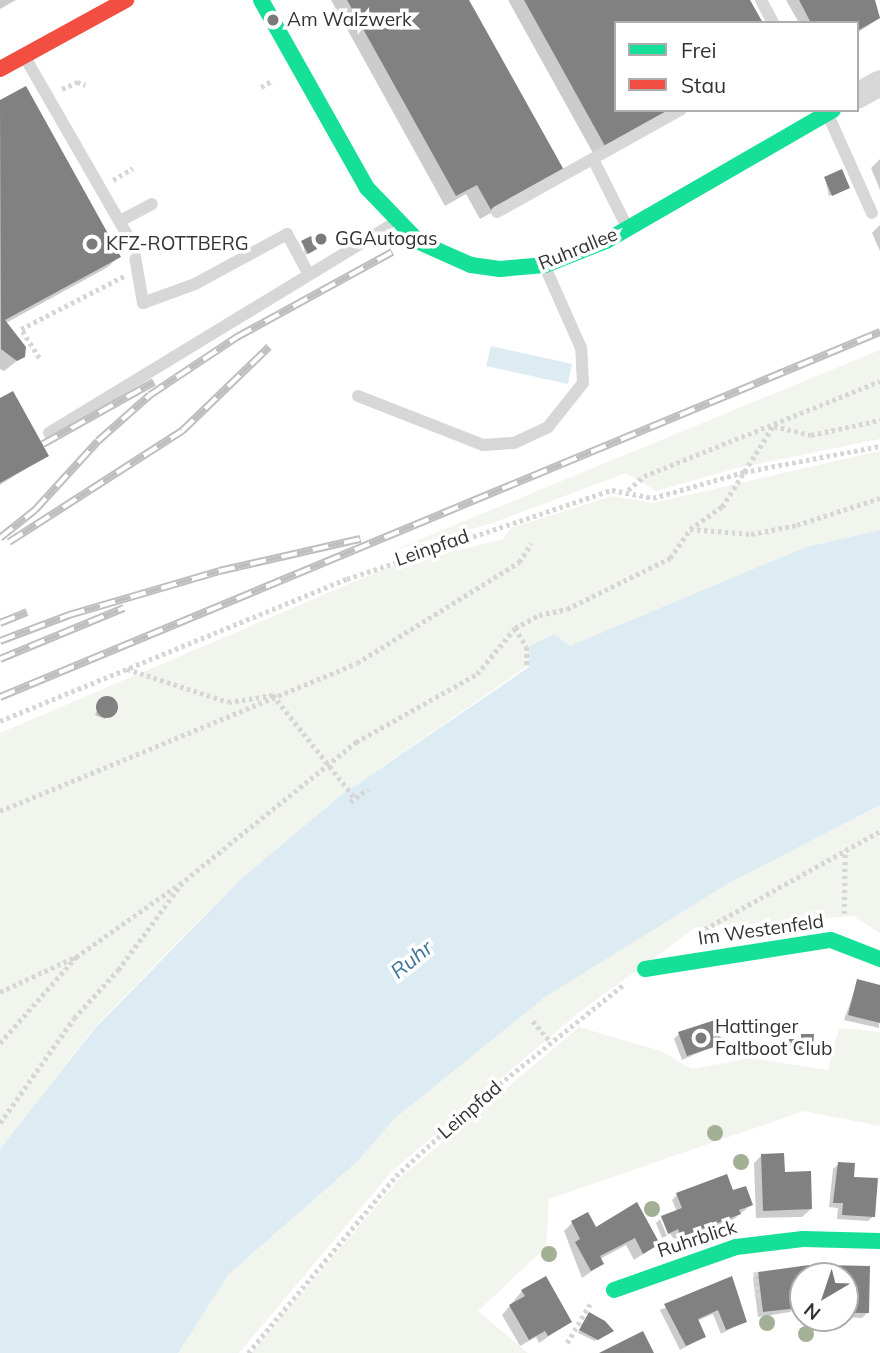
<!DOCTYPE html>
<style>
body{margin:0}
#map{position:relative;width:880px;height:1353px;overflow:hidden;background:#fff;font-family:Mulish,sans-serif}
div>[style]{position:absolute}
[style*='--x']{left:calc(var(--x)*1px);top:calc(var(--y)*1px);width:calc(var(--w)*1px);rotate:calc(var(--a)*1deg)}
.green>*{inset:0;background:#f1f5ed}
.water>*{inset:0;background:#ddebf3}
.shadow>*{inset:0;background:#0003}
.building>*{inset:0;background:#818181}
.round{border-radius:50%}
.path>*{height:4.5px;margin-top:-2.25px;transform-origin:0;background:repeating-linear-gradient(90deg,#d6d6d6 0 3.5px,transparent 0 7px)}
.lane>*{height:12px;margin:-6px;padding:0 6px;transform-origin:6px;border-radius:6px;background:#d7d7d7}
.street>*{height:26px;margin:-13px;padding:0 13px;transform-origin:13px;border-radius:13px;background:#d7d7d7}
.fast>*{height:16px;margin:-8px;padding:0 8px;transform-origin:8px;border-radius:8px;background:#16e098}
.jam>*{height:16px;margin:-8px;padding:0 8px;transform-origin:8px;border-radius:8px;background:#f24e42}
.rail>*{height:8px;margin-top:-4px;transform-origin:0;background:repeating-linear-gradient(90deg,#fff 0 16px,#bebebe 0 32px);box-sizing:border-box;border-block:2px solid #bebebe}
.trees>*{width:16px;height:16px;margin:-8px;border-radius:50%;background:#a2b095}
.dots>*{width:19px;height:19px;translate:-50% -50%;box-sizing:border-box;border:4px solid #fff;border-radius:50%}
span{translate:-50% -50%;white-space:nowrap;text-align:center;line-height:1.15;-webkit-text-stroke:7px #fff;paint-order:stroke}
.poi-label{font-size:19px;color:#333}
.left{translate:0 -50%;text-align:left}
.street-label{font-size:19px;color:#333}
.water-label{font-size:21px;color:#3f7597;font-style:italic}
.legend{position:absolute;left:614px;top:21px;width:245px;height:91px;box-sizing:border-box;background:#fff;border:2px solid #adadad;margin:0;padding:9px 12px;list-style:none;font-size:21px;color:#333}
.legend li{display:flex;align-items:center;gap:14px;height:35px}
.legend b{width:35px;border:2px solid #adadad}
.north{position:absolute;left:789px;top:1262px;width:70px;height:70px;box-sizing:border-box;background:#fff;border:2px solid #adadad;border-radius:50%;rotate:219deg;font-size:19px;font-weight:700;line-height:28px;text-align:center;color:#333}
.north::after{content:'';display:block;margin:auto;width:24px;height:32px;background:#7a7a7a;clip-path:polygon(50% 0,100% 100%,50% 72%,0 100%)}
</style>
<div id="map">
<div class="green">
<i style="clip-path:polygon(880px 350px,880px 439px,737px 468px,656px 491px,626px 473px,490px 524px,394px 550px)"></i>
<i style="clip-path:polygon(880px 451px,880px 530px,806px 547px,526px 667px,340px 796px,241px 879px,154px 966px,94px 1028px,0 1149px,0 733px,384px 569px,503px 539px,511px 528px,612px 496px,653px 503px)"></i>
<i style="clip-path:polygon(880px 805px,880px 933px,853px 916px,695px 928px,577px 1014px,392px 1171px,239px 1353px,178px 1353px,229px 1274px,358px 1161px,394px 1119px,544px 995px,727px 883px)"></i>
<i style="clip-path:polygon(579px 1027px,661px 1051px,692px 1069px,751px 1058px,828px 1070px,839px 1028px,880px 1032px,880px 1126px,804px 1111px,549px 1199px,546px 1247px,478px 1311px,528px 1353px,251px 1353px,401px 1177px)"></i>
</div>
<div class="water">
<i style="clip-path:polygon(491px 346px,572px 364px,568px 384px,486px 366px)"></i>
<i style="clip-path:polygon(880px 530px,880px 805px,727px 884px,545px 997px,394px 1119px,358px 1161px,229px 1274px,178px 1353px,0 1353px,0 1149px,95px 1028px,241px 879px,340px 796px,529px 667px,530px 646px,554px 634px,570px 646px,806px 547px)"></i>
</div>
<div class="shadow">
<i style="clip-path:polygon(0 0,16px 0,0 9px)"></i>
<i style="clip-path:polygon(331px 0,467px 0,551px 180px,480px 219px,466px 194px,445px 206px)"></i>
<i style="clip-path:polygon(508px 0,748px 0,616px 23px,616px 110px,676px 110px,594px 155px)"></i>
<i style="clip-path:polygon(786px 0,873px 0,880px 18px,857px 33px,857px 23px,799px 23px)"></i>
<i style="clip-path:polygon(26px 88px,119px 256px,108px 267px,6px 323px,23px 356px,4px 371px,0 369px,0 102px)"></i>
<i style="clip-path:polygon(880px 159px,880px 190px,871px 168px)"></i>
<i style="clip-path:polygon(825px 178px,848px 188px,829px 196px)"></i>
<i style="clip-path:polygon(880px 225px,880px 251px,872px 233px)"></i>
<i style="clip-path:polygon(303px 243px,313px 251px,305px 255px)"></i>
<i style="clip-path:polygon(0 400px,47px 455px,0 485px)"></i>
<i style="clip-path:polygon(103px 698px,115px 704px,105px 719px,95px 715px)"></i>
<i style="clip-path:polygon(858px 981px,880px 987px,879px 1028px,844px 1020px)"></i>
<i style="clip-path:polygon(679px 1034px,721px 1043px,682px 1060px,674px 1039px)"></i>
<i style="clip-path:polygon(802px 1036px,811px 1050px,787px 1052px,787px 1043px,799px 1041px)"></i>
<i style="clip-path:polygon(762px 1155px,811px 1209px,802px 1217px,756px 1218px,754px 1163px)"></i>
<i style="clip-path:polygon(839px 1164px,874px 1216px,868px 1221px,837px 1219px,838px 1208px,829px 1207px,833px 1169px)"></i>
<i style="clip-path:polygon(732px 1193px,751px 1205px,734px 1219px,676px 1241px,670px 1234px,661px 1218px,677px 1212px,672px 1200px,677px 1195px)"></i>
<i style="clip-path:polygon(637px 1205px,658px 1244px,634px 1260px,626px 1245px,600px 1259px,602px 1264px,582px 1278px,564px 1231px,572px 1223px,595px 1229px)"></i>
<i style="clip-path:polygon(660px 1219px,667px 1236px,662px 1238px,656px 1223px)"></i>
<i style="clip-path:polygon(826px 1267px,869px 1268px,867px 1313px,862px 1318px,845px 1317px,845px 1276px,821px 1276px)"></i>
<i style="clip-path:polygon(758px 1273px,809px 1276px,803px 1276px,803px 1287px,793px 1289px,796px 1307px,790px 1312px,758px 1317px,753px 1278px)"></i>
<i style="clip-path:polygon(731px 1278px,745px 1321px,721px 1334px,713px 1314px,697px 1321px,704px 1337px,680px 1350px,660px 1310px)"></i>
<i style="clip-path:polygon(522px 1291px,570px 1322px,539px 1343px,536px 1337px,520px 1346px,502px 1315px)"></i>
<i style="clip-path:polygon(587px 1316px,610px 1332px,595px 1341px,578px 1333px)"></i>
</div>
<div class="building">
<i style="clip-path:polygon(347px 0,469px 0,564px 170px,491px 210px,477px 185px,456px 196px)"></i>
<i style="clip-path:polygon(524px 0,750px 0,763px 23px,616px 23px,616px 110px,670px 110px,605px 146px)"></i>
<i style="clip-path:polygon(799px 0,875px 0,880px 18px,857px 31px,857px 23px,811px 23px)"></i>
<i style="clip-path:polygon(26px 86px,121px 257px,5px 320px,26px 347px,25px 357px,17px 361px,1px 349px,0 100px)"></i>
<i style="clip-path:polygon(842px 169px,850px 188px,832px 196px,824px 177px)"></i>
<i style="clip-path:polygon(311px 236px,317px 249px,308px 254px,301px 241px)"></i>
<i style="clip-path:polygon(13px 391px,49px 456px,0 483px,0 398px)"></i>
<i class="round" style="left:96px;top:696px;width:22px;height:22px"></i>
<i style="clip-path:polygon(857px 979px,880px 985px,880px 1023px,848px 1015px)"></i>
<i style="clip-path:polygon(715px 1020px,723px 1044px,687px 1056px,678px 1032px)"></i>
<i style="clip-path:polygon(801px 1034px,814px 1034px,813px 1051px,789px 1050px,789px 1039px,801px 1039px)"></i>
<i style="clip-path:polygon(784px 1153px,785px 1172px,811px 1171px,812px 1209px,763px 1211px,761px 1154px)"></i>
<i style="clip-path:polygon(838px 1162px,855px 1163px,854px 1177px,878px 1178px,875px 1217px,842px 1215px,843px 1203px,833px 1203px)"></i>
<i style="clip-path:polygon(727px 1174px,733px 1190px,746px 1186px,753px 1205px,739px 1210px,741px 1214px,681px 1237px,678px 1229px,668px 1234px,661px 1216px,682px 1208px,676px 1193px)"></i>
<i style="clip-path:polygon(637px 1202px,660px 1244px,643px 1254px,635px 1238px,600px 1256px,604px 1264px,591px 1271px,575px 1242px,580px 1239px,571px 1221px,588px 1212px,596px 1227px)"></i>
<i style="clip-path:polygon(809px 1265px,810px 1276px,803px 1276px,803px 1284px,794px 1285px,798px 1308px,763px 1312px,758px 1272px)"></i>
<i style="clip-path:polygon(825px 1265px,870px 1266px,869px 1313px,845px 1313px,845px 1276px,825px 1276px)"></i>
<i style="clip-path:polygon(546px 1276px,572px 1322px,548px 1336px,545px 1331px,529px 1340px,509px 1305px,525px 1296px,521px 1290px)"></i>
<i style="clip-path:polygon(732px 1276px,747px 1322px,726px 1330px,718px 1310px,698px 1319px,706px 1337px,686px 1346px,664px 1304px)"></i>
<i style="clip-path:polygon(589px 1312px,605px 1321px,614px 1331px,598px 1340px,579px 1330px)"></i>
<i style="clip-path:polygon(643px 1331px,654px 1353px,599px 1353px)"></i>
</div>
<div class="path">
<i style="--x:261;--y:87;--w:14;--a:-30"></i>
<i style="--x:62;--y:89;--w:17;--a:-25"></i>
<i style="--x:77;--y:82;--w:9;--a:18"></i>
<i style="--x:113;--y:180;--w:23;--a:-31"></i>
<i style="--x:39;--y:358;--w:34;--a:-122"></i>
<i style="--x:21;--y:329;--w:116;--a:-27.2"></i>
<i style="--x:774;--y:426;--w:38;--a:14"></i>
<i style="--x:811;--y:435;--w:71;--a:-12.3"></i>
<i style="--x:628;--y:490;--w:21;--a:-41"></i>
<i style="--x:644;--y:476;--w:254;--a:-21.9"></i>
<i style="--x:690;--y:529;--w:61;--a:4.7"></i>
<i style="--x:751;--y:534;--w:47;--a:-11.1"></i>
<i style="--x:797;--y:525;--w:87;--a:-18"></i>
<i style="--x:515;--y:628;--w:22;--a:58"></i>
<i style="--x:527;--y:647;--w:20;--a:90"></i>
<i style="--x:127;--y:669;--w:106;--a:18.1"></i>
<i style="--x:228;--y:702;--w:46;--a:-8.8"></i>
<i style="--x:273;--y:695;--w:132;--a:51.5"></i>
<i style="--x:0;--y:721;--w:375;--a:-22.3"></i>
<i style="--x:347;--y:579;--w:280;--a:-18.6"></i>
<i style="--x:612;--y:490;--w:42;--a:11"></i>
<i style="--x:653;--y:498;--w:95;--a:-15.9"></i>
<i style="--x:744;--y:472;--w:138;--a:-10.8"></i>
<i style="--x:350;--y:802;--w:22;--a:-36"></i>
<i style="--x:0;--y:811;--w:386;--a:-22.5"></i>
<i style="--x:357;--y:663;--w:191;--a:-31.9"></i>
<i style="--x:519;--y:562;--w:22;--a:-56"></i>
<i style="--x:844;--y:914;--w:64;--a:-89.1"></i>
<i style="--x:705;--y:929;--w:201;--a:-29.2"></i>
<i style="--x:0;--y:992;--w:83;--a:-25"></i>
<i style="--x:533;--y:1021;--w:26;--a:50"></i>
<i style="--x:0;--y:1043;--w:115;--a:-48.5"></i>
<i style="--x:76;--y:957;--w:133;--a:-35.2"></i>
<i style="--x:185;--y:880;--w:220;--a:-38.9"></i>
<i style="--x:356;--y:742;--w:139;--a:-29.3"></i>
<i style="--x:477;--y:674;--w:60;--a:-50.4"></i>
<i style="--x:515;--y:628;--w:27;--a:-28"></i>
<i style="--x:539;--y:615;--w:29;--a:-12"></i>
<i style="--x:567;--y:609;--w:115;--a:-26.3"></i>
<i style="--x:670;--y:558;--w:35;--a:-55"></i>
<i style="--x:690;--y:529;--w:39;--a:-35"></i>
<i style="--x:722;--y:507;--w:96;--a:-57.8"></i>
<i style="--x:0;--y:1123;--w:128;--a:-54.8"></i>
<i style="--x:74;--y:1018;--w:65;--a:-47.5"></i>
<i style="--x:118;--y:970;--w:108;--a:-53.7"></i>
<i style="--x:756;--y:1272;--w:27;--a:86"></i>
<i style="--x:567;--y:1343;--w:45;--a:-59.5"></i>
<i style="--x:248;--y:1353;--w:231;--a:-50.1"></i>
<i style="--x:396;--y:1176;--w:103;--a:-42.6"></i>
<i style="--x:472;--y:1106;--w:193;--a:-38.7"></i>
</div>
<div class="lane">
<i style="--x:761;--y:0;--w:26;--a:62"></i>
<i style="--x:26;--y:59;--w:215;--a:60.1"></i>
<i style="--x:133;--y:245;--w:59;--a:80.2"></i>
<i style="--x:143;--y:303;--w:55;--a:-20.1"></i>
<i style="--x:195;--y:284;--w:105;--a:-28.5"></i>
<i style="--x:287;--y:234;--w:44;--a:61.7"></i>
<i style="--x:829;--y:117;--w:105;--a:65.9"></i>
<i style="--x:593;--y:159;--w:76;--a:63.4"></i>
<i style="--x:497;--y:212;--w:210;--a:-29.1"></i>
<i style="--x:120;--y:221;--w:36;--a:-28"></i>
<i style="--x:358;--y:396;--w:134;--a:21.4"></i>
<i style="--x:483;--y:445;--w:31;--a:-4"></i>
<i style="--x:514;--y:443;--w:38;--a:-25"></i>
<i style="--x:548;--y:427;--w:56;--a:-51.5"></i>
<i style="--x:583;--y:383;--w:35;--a:-93"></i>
<i style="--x:581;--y:348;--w:86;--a:-113.9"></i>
<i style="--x:49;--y:433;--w:403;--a:-31.3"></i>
</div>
<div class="street">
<i style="--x:857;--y:96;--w:26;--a:-29"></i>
</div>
<div class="fast">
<i style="--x:261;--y:0;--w:216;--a:60.6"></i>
<i style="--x:367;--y:188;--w:75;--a:46.1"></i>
<i style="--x:419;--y:242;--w:57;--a:23.9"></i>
<i style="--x:471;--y:265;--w:29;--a:8"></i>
<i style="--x:500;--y:269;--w:45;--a:-5.1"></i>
<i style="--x:545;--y:265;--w:66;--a:-21.5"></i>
<i style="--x:606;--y:241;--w:262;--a:-30"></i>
<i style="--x:645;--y:969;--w:188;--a:-8.9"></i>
<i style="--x:831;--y:940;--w:53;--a:21.2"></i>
<i style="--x:614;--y:1290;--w:129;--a:-19.4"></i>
<i style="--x:736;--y:1247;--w:67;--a:-6.8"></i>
<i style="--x:803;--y:1239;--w:77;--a:1.5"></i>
</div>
<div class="jam">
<i style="--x:0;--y:69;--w:144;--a:-28.7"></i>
</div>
<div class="rail">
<i style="--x:43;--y:444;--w:127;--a:-29.2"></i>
<i style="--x:0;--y:538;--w:45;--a:-38.7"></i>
<i style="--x:35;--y:510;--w:93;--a:-47.6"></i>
<i style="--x:98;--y:441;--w:69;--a:-41.5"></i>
<i style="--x:150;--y:395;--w:105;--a:-33.7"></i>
<i style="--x:237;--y:337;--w:177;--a:-28.7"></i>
<i style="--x:9;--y:542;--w:206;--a:-32.7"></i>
<i style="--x:182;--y:431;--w:121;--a:-44"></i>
<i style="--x:0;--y:623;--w:29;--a:-22"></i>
<i style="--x:0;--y:641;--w:74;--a:-20.6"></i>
<i style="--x:69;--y:615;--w:156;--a:-16.3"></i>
<i style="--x:219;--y:571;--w:145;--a:-12.8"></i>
<i style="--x:0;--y:659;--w:134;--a:-22.4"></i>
<i style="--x:0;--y:697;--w:953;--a:-22.53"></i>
</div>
<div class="trees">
<i style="left:715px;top:1133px"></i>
<i style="left:741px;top:1162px"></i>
<i style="left:652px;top:1209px"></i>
<i style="left:549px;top:1254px"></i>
<i style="left:767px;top:1323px"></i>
<i style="left:806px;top:1334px"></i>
</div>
<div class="dots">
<i style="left:273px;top:20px;background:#7a7a7a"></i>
<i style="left:321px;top:239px;background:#7a7a7a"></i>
<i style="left:92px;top:244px;background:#7a7a7a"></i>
<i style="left:701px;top:1038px;background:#7a7a7a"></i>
</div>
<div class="poi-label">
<span class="left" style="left:287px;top:20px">Am Walzwerk</span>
<span class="left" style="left:335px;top:239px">GGAutogas</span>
<span class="left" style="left:106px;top:244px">KFZ-ROTTBERG</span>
<span class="left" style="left:715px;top:1038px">Hattinger<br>Faltboot Club</span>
</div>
<div class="street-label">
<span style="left:578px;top:249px;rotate:-22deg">Ruhrallee</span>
<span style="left:432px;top:548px;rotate:-19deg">Leinpfad</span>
<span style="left:761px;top:930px;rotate:-8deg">Im Westenfeld</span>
<span style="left:470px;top:1110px;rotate:-41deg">Leinpfad</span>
<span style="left:697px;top:1239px;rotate:-18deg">Ruhrblick</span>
</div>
<div class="water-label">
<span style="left:411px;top:959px;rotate:-39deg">Ruhr</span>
</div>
<ul class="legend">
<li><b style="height:9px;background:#16e098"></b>Frei</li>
<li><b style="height:9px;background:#f24e42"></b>Stau</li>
</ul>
<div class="north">N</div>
</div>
